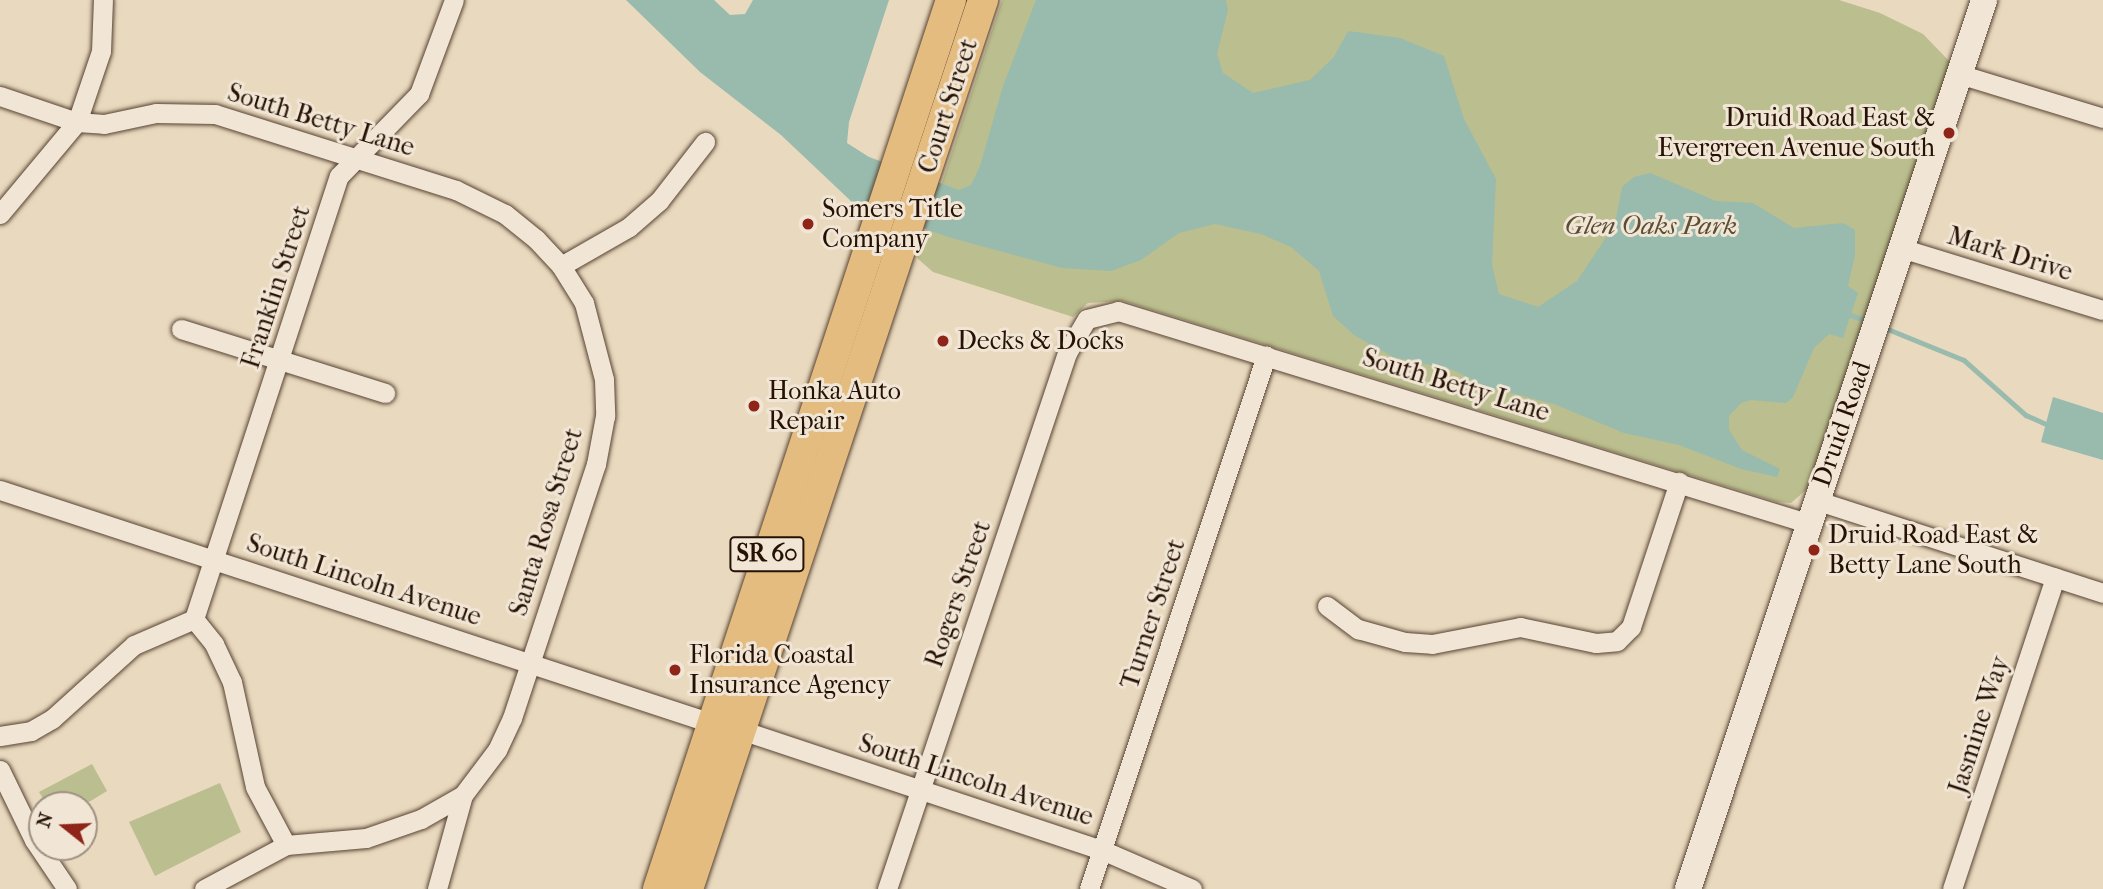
<!DOCTYPE html>
<style>
body{margin:0}
#map{position:relative;width:2103px;height:889px;overflow:hidden;background:#e9d9be;font-family:"IM FELL French Canon",serif}
div>[style]{position:absolute}
[style*='--x']{left:calc(var(--x)*1px);top:calc(var(--y)*1px);width:calc(var(--w)*1px);rotate:calc(var(--a)*1deg)}
.green>*{inset:0;background:#bbbe8e}
.water>*{inset:0;background:#98bbad}
.stream>*{height:4.5px;margin:-2.25px;padding:0 2.25px;transform-origin:2.25px;border-radius:2.25px;background:#98bbad}
.roads{filter:drop-shadow(0 0 2px #574333) drop-shadow(0 0 2px #574333)}
.street>*{height:19px;margin:-9.5px;padding:0 9.5px;transform-origin:9.5px;border-radius:9.5px;background:#f1e6d5}
.secondary>*{height:26px;margin:-13px;padding:0 13px;transform-origin:13px;border-radius:13px;background:#f1e6d5}
.primary>*{height:30px;margin:-15px;padding:0 15px;transform-origin:15px;border-radius:15px;background:#e4bc7f}
.dots>*{width:19px;height:19px;translate:-50% -50%;box-sizing:border-box;border:4px solid #f1e6d5;border-radius:50%}
span{translate:-50% -50%;white-space:nowrap;text-align:center;line-height:1.15;-webkit-text-stroke:6px #f1e6d5;paint-order:stroke}
.shield-label span{padding:2px 5px;background:#f1e6d5;border:2px solid;border-radius:5px;-webkit-text-stroke-width:0}
.shield-label{font-size:24px;color:#261105;font-weight:700}
.street-label{font-size:26px;color:#261105}
.poi-label{font-size:26px;color:#261105}
.right{translate:-100% -50%;text-align:right}
.left{translate:0 -50%;text-align:left}
.park-label{font-size:26px;color:#5a4e35;font-style:italic}
.north{position:absolute;left:28px;top:791px;width:70px;height:70px;box-sizing:border-box;background:#f1e6d5;border:2px solid #a09182;border-radius:50%;rotate:288deg;font-size:19px;font-weight:700;line-height:28px;text-align:center;color:#261105}
.north::after{content:'';display:block;margin:auto;width:24px;height:32px;background:#8f2418;clip-path:polygon(50% 0,100% 100%,50% 72%,0 100%)}
</style>
<div id="map">
<div class="green">
<i style="clip-path:polygon(1002px 0,1839px 0,1880px 13px,1923px 34px,1951px 63px,1807px 489px,1791px 503px,1777px 502px,1123px 301px,1088px 303px,1073px 317px,933px 272px,917px 258px)"></i>
<i style="clip-path:polygon(92px 764px,107px 791px,84px 805px,47px 805px,39px 792px)"></i>
<i style="clip-path:polygon(220px 783px,241px 832px,155px 876px,129px 822px)"></i>
</div>
<div class="water">
<i style="clip-path:polygon(626px 0,714px 0,730px 15px,745px 14px,753px 0,889px 0,849px 122px,847px 143px,869px 157px,959px 190px,971px 185px,980px 166px,1003px 86px,1036px 0,1226px 0,1228px 10px,1217px 54px,1223px 73px,1253px 93px,1310px 80px,1334px 57px,1348px 31px,1400px 38px,1444px 56px,1464px 119px,1496px 179px,1492px 265px,1499px 294px,1538px 307px,1577px 281px,1615px 224px,1622px 187px,1634px 177px,1650px 173px,1716px 201px,1753px 203px,1794px 228px,1843px 223px,1855px 230px,1855px 256px,1848px 286px,1858px 293px,1843px 338px,1829px 334px,1814px 348px,1793px 397px,1786px 403px,1751px 400px,1741px 403px,1729px 416px,1729px 430px,1742px 450px,1780px 469px,1777px 477px,1741px 469px,1679px 445px,1624px 433px,1554px 404px,1485px 386px,1453px 370px,1393px 357px,1354px 335px,1333px 316px,1319px 271px,1291px 247px,1261px 234px,1215px 224px,1179px 233px,1141px 260px,1111px 271px,1062px 268px,948px 237px,853px 203px,781px 135px,700px 72px)"></i>
<i style="clip-path:polygon(2053px 397px,2103px 413px,2103px 460px,2041px 442px)"></i>
</div>
<div class="stream">
<i style="--x:1850;--y:315;--w:19;--a:18"></i>
<i style="--x:1883;--y:327;--w:87;--a:22.2"></i>
<i style="--x:1964;--y:360;--w:83;--a:41.6"></i>
<i style="--x:2026;--y:415;--w:27;--a:24"></i>
</div>
<div class="roads">
<div class="street">
<i style="--x:1959;--y:74;--w:151;--a:17"></i>
<i style="--x:0;--y:96;--w:81;--a:18.7"></i>
<i style="--x:77;--y:122;--w:27;--a:4"></i>
<i style="--x:104;--y:124;--w:53;--a:-11.9"></i>
<i style="--x:156;--y:113;--w:59;--a:1"></i>
<i style="--x:215;--y:114;--w:253;--a:17.5"></i>
<i style="--x:456;--y:190;--w:55;--a:26.1"></i>
<i style="--x:505;--y:214;--w:40;--a:39"></i>
<i style="--x:536;--y:239;--w:37;--a:47"></i>
<i style="--x:561;--y:266;--w:44;--a:58.1"></i>
<i style="--x:584;--y:303;--w:79;--a:75.3"></i>
<i style="--x:604;--y:379;--w:37;--a:88"></i>
<i style="--x:605;--y:416;--w:49;--a:100.6"></i>
<i style="--x:596;--y:464;--w:268;--a:108.3"></i>
<i style="--x:512;--y:718;--w:35;--a:115"></i>
<i style="--x:497;--y:750;--w:56;--a:127.1"></i>
<i style="--x:463;--y:795;--w:98;--a:105.5"></i>
<i style="--x:0;--y:214;--w:120;--a:-50.1"></i>
<i style="--x:77;--y:122;--w:75;--a:-71.3"></i>
<i style="--x:101;--y:51;--w:51;--a:-87.8"></i>
<i style="--x:1901;--y:248;--w:211;--a:17.1"></i>
<i style="--x:561;--y:266;--w:78;--a:-29.8"></i>
<i style="--x:629;--y:227;--w:40;--a:-41"></i>
<i style="--x:659;--y:201;--w:75;--a:-52.1"></i>
<i style="--x:181;--y:329;--w:214;--a:17.4"></i>
<i style="--x:0;--y:490;--w:748;--a:18.14"></i>
<i style="--x:1815;--y:500;--w:303;--a:17.9"></i>
<i style="--x:1327;--y:606;--w:39;--a:37"></i>
<i style="--x:1358;--y:629;--w:49;--a:15.5"></i>
<i style="--x:1405;--y:642;--w:27;--a:4"></i>
<i style="--x:1432;--y:644;--w:90;--a:-10.9"></i>
<i style="--x:1520;--y:627;--w:78;--a:11.9"></i>
<i style="--x:1596;--y:643;--w:21;--a:-5"></i>
<i style="--x:1617;--y:641;--w:20;--a:-45"></i>
<i style="--x:1631;--y:627;--w:153;--a:-71.7"></i>
<i style="--x:194;--y:619;--w:466;--a:-71.9"></i>
<i style="--x:339;--y:176;--w:115;--a:-45.7"></i>
<i style="--x:419;--y:94;--w:100;--a:-69.6"></i>
<i style="--x:194;--y:619;--w:32;--a:51"></i>
<i style="--x:214;--y:644;--w:42;--a:64.7"></i>
<i style="--x:232;--y:682;--w:107;--a:77.6"></i>
<i style="--x:255;--y:787;--w:66;--a:61.9"></i>
<i style="--x:741;--y:730;--w:380;--a:18.4"></i>
<i style="--x:1102;--y:850;--w:98;--a:23.4"></i>
<i style="--x:0;--y:736;--w:31;--a:-9"></i>
<i style="--x:31;--y:731;--w:24;--a:-30"></i>
<i style="--x:52;--y:719;--w:110;--a:-42.1"></i>
<i style="--x:134;--y:645;--w:65;--a:-23.4"></i>
<i style="--x:0;--y:770;--w:78;--a:64.1"></i>
<i style="--x:34;--y:840;--w:59;--a:56"></i>
<i style="--x:204;--y:889;--w:93;--a:-28.2"></i>
<i style="--x:286;--y:845;--w:80;--a:-5"></i>
<i style="--x:366;--y:838;--w:58;--a:-19.1"></i>
<i style="--x:421;--y:819;--w:48;--a:-29.7"></i>
<i style="--x:887;--y:889;--w:565;--a:-71.44"></i>
<i style="--x:1067;--y:353;--w:39;--a:-60"></i>
<i style="--x:1087;--y:319;--w:32;--a:-14"></i>
<i style="--x:1118;--y:311;--w:721;--a:17.1"></i>
<i style="--x:1089;--y:889;--w:562;--a:-71.63"></i>
<i style="--x:1952;--y:889;--w:328;--a:-71.7"></i>
</div>
<div class="secondary">
<i style="--x:1688;--y:889;--w:937;--a:-71.58"></i>
</div>
<div class="primary">
<i style="--x:658;--y:889;--w:936;--a:-71.76"></i>
<i style="--x:688;--y:889;--w:937;--a:-71.64"></i>
</div>
</div>
<div class="dots">
<i style="left:1949px;top:133px;background:#8f2418"></i>
<i style="left:808px;top:224px;background:#8f2418"></i>
<i style="left:943px;top:341px;background:#8f2418"></i>
<i style="left:754px;top:406px;background:#8f2418"></i>
<i style="left:1814px;top:550px;background:#8f2418"></i>
<i style="left:675px;top:670px;background:#8f2418"></i>
</div>
<div class="shield-label">
<span style="left:767px;top:554px">SR 60</span>
</div>
<div class="street-label">
<span style="left:948px;top:106px;rotate:-72deg">Court Street</span>
<span style="left:321px;top:120px;rotate:17deg">South Betty Lane</span>
<span style="left:2010px;top:254px;rotate:17deg">Mark Drive</span>
<span style="left:276px;top:287px;rotate:-72deg">Franklin Street</span>
<span style="left:1456px;top:385px;rotate:17deg">South Betty Lane</span>
<span style="left:1842px;top:424px;rotate:-71deg">Druid Road</span>
<span style="left:546px;top:522px;rotate:-73deg">Santa Rosa Street</span>
<span style="left:364px;top:580px;rotate:18deg">South Lincoln Avenue</span>
<span style="left:958px;top:594px;rotate:-71deg">Rogers Street</span>
<span style="left:1153px;top:614px;rotate:-72deg">Turner Street</span>
<span style="left:1979px;top:725px;rotate:-72deg">Jasmine Way</span>
<span style="left:976px;top:780px;rotate:18deg">South Lincoln Avenue</span>
</div>
<div class="poi-label">
<span class="right" style="left:1935px;top:133px">Druid Road East &amp;<br>Evergreen Avenue South</span>
<span class="left" style="left:822px;top:224px">Somers Title<br>Company</span>
<span class="left" style="left:957px;top:341px">Decks &amp; Docks</span>
<span class="left" style="left:768px;top:406px">Honka Auto<br>Repair</span>
<span class="left" style="left:1828px;top:550px">Druid Road East &amp;<br>Betty Lane South</span>
<span class="left" style="left:689px;top:670px">Florida Coastal<br>Insurance Agency</span>
</div>
<div class="park-label">
<span style="left:1651px;top:226px">Glen Oaks Park</span>
</div>
<div class="north">N</div>
</div>
